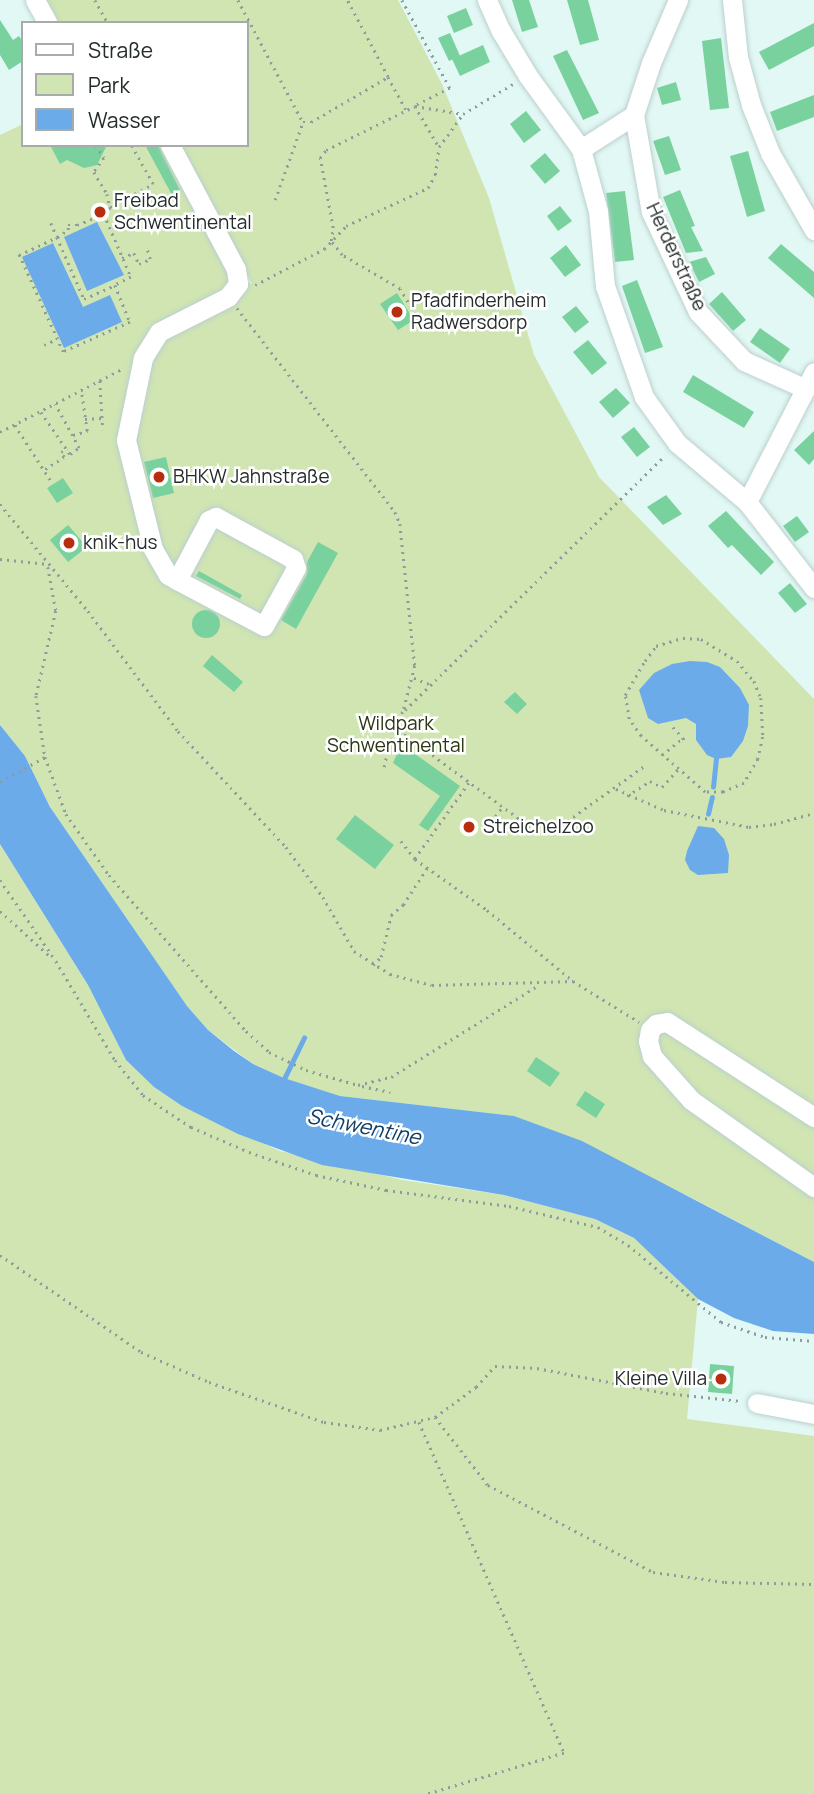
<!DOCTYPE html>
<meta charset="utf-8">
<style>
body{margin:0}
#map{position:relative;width:814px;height:1794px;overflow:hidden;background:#e2f8f5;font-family:Manrope,sans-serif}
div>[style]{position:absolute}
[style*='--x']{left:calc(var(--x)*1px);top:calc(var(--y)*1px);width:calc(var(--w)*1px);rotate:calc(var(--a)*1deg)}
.green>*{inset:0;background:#d0e5b2}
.water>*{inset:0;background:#6cabea}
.stream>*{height:4.5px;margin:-2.25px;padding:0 2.25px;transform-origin:2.25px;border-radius:2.25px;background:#6cabea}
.building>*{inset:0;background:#79d19e}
.round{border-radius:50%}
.path>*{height:2.5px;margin-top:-1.25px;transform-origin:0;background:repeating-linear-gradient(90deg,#8d9d9b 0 2px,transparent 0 7px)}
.roads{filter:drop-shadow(0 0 2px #bbd0cd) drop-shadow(0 0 2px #bbd0cd)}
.minor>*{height:19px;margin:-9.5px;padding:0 9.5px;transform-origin:9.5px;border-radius:9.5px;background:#fff}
.dots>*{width:19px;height:19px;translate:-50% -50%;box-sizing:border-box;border:4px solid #fff;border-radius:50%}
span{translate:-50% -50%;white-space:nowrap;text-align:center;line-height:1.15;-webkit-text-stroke:5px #fff;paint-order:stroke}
.poi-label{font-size:19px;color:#242c2b}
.left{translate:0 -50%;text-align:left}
.right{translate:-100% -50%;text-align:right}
.street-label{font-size:19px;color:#242c2b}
.park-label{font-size:19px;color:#293513}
.water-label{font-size:21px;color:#103e66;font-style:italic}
.legend{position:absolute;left:21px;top:21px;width:228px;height:126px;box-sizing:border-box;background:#fff;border:2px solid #a7abaa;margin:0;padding:9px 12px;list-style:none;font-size:21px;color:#242c2b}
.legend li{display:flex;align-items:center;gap:14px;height:35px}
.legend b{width:35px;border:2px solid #a7abaa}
</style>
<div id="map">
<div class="green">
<i style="clip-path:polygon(44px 0,398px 0,442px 84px,489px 198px,534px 355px,599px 477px,814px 699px,814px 1262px,694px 1199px,514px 1116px,340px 1096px,289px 1080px,253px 1064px,208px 1030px,187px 1006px,50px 807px,25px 756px,0 725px,0 135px,23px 124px,23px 145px,166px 145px,232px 278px,252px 284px,177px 145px,247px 145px,247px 23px,56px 23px)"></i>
<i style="clip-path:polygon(0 844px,88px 985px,126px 1060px,154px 1087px,182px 1106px,280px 1151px,403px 1180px,504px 1195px,595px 1219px,634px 1238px,698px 1299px,687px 1419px,814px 1436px,814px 1794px,0 1794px)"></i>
</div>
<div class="water">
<i style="clip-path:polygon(97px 222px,124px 275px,87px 291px,64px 237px)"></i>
<i style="clip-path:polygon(53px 243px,83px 307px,110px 295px,122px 322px,64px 348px,22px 257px)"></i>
<i style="clip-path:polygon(690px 661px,707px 662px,720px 667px,740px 688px,749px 705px,748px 726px,743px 741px,731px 757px,716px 759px,707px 755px,696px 740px,696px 724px,686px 718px,658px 724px,648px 718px,639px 690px,654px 673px,672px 664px)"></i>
<i style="clip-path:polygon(0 725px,25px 756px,50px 807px,187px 1006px,208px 1030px,234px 1051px,253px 1064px,284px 1078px,340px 1096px,514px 1116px,582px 1141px,814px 1262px,814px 1334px,773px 1331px,734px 1318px,698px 1299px,634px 1238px,595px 1219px,504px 1195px,322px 1165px,238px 1134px,182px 1106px,154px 1087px,126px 1060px,88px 985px,0 844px)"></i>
<i style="clip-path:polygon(698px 826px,714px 828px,724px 839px,729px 855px,728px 873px,698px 875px,690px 870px,685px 860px,687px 851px)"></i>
</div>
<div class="stream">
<i style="--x:713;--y:787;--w:28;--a:-84"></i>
<i style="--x:708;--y:814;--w:17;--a:-77"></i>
<i style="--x:283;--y:1081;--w:48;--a:-64"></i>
</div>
<div class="building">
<i style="clip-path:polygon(512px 0,529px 0,538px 27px,522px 32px)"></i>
<i style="clip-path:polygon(567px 0,588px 0,599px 40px,580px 45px)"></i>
<i style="clip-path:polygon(466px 8px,473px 25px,454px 33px,447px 16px)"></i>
<i style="clip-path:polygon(0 20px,13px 40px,19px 36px,23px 42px,23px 61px,9px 70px,0 55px)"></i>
<i style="clip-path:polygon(814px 23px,814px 46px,769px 70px,759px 52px)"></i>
<i style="clip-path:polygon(450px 33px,460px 56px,449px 61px,438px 38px)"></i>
<i style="clip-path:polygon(721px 38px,729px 108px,710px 110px,702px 41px)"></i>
<i style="clip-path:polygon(483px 45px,490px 62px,460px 76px,452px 59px)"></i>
<i style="clip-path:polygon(567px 50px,599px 113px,583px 120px,553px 56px)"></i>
<i style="clip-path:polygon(676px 82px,681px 100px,662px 105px,657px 88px)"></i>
<i style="clip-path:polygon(814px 95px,814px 117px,777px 131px,770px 112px)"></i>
<i style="clip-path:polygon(526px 111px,541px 130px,524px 143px,510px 124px)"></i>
<i style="clip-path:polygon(669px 136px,681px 170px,665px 175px,653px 141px)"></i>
<i style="clip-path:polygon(50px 145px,107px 145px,97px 165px,84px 168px,67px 160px,60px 164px)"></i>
<i style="clip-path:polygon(145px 145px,158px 145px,180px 190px,172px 195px)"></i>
<i style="clip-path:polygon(748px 151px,765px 211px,747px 217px,730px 156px)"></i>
<i style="clip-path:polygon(545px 153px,560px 171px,545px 184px,530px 166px)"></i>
<i style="clip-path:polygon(680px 190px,695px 226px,691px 227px,703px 251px,686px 253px,663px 197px)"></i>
<i style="clip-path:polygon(625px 191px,634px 260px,615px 262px,606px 193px)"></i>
<i style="clip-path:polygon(560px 206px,572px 221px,558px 231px,547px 216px)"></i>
<i style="clip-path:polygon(781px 244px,814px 272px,814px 298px,768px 258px)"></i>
<i style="clip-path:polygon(566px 245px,581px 265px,565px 277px,550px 258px)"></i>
<i style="clip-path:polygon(706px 257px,715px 274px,699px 282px,689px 262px)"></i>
<i style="clip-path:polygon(637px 280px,663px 347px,645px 353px,622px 286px)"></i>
<i style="clip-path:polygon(722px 292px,746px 320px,733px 331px,709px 304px)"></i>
<i style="clip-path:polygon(397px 293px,414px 320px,398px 330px,380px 304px)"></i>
<i style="clip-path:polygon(576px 306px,589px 322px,575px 333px,562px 317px)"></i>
<i style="clip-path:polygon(760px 328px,790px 349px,780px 363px,750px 342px)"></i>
<i style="clip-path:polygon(588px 340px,607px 363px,592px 375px,573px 352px)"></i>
<i style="clip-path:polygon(693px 375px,754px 412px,744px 428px,683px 392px)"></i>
<i style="clip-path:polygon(616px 388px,630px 403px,613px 418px,599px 402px)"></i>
<i style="clip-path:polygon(634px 427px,650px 447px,637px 457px,621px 437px)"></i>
<i style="clip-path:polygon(814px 431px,814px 459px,809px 465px,794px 450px)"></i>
<i style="clip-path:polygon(166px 457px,174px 493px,153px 498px,144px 462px)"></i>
<i style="clip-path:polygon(63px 478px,73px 493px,57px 503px,47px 488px)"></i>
<i style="clip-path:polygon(666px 495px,682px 514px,663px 525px,647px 507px)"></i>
<i style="clip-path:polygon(726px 511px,774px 562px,761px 575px,732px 545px,728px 548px,708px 526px)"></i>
<i style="clip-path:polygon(797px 516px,809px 532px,795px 542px,783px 526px)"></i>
<i style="clip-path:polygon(68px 525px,87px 547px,68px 562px,50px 540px)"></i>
<i style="clip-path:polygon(318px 542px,338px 553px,296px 629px,281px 620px,307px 574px,307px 562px)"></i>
<i style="clip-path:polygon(199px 571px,242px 595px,240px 599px,196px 576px)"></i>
<i style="clip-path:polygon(790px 583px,807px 604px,795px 613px,778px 593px)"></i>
<i class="round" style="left:192px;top:610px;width:28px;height:28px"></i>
<i style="clip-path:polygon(212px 655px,243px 682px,234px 692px,203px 666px)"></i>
<i style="clip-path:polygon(515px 692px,527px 704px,517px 714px,504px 702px)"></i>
<i style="clip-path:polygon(401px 744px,460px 786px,428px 831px,419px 825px,440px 796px,393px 763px)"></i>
<i style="clip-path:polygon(355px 815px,394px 845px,375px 869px,336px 839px)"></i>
<i style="clip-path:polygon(536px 1057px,560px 1073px,550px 1087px,527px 1071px)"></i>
<i style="clip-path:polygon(585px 1091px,605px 1104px,596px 1118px,576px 1105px)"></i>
<i style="clip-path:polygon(710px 1364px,734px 1366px,732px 1394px,708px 1392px)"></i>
</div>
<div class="path">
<i style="--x:95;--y:0;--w:26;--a:61"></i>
<i style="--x:238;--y:0;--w:138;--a:62"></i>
<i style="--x:303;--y:122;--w:8;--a:0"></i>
<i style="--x:311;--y:122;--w:89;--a:-30.3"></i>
<i style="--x:388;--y:77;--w:87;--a:-118"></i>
<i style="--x:402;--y:0;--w:100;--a:61.4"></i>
<i style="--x:450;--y:88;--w:39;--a:153"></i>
<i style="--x:415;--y:106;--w:48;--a:59.7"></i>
<i style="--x:388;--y:77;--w:38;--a:61"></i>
<i style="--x:96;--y:145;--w:15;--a:58"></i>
<i style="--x:104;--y:158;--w:17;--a:126"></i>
<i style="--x:94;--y:172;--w:26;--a:59"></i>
<i style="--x:107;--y:194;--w:13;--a:77"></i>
<i style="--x:275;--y:200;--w:83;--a:-70.3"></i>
<i style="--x:104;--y:214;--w:9;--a:-49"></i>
<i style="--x:110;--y:207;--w:49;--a:-28.1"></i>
<i style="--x:153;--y:184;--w:45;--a:-119.4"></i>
<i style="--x:51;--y:223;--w:15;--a:67"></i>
<i style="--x:57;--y:237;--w:68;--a:66.5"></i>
<i style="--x:84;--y:299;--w:34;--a:-24"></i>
<i style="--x:115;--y:285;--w:40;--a:68"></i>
<i style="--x:130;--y:322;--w:73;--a:155.9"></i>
<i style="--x:63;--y:352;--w:107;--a:-114.4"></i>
<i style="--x:19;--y:255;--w:42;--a:-25.3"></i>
<i style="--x:57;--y:237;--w:13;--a:-32"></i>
<i style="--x:68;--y:230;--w:5;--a:-90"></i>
<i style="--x:68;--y:225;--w:9;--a:0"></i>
<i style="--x:77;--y:225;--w:29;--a:-22"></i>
<i style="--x:104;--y:214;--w:69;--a:66.8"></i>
<i style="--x:131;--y:277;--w:18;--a:153"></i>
<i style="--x:122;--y:258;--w:13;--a:-23"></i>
<i style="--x:134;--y:253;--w:12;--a:66"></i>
<i style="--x:139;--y:264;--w:12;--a:-24"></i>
<i style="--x:150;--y:259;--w:10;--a:-107"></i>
<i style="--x:255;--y:285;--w:78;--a:-27.6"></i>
<i style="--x:324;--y:249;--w:32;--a:-46"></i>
<i style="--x:346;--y:226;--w:90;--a:-24.9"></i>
<i style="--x:428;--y:188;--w:15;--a:-62"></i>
<i style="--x:435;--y:175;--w:28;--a:-82"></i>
<i style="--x:439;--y:147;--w:41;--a:-54"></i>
<i style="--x:237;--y:308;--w:258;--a:52.2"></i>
<i style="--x:395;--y:512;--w:13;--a:67"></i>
<i style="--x:400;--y:524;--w:143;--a:84"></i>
<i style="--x:415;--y:666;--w:48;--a:104.6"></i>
<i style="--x:403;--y:712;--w:17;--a:126"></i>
<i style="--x:393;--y:726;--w:177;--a:36.3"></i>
<i style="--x:536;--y:831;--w:6;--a:9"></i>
<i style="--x:542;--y:832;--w:14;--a:-12"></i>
<i style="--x:556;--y:829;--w:107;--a:-35.5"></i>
<i style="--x:422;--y:326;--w:43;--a:-120.7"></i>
<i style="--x:400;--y:289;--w:67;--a:-149.6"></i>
<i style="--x:342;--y:255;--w:18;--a:-128"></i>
<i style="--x:331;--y:241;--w:13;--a:-81"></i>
<i style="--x:333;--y:228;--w:71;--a:-100.5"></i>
<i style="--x:320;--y:158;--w:10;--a:-53"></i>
<i style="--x:326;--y:150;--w:99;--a:-26.3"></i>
<i style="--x:415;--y:106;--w:49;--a:9.5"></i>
<i style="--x:463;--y:114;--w:58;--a:-31"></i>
<i style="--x:44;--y:345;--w:14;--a:-25"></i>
<i style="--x:100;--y:381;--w:49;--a:86.5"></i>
<i style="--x:41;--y:412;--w:51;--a:55.4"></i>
<i style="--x:70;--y:454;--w:11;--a:-34"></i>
<i style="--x:79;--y:448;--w:50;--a:-118.6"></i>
<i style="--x:85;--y:419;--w:17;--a:-3"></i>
<i style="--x:15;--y:425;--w:67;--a:57.3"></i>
<i style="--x:0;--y:432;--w:140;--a:-27.3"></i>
<i style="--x:73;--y:435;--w:15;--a:-16"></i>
<i style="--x:87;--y:431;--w:41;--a:-98.3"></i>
<i style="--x:45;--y:469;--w:22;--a:-32"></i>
<i style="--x:64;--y:457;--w:6;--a:-121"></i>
<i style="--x:61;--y:452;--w:7;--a:-27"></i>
<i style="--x:0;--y:504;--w:139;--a:50.6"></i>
<i style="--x:88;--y:611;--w:150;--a:53.1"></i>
<i style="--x:178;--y:731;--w:158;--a:47"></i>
<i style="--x:286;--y:847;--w:62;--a:53.5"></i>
<i style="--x:323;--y:897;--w:62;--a:60.1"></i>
<i style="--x:354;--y:951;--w:43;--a:32.6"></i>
<i style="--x:390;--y:974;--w:43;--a:14.7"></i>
<i style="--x:432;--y:985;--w:141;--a:-1.6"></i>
<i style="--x:573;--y:981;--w:78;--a:31.8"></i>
<i style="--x:0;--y:559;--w:48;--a:5.9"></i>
<i style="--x:48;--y:567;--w:45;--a:79.7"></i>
<i style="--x:56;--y:611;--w:87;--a:103.2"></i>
<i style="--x:36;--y:696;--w:62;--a:81.6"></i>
<i style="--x:45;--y:757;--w:61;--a:69.8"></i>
<i style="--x:66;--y:814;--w:75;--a:54.8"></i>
<i style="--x:109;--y:875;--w:208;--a:48.7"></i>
<i style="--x:246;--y:1031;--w:31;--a:42"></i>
<i style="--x:269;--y:1052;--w:41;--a:25.9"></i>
<i style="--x:306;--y:1070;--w:54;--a:16.1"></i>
<i style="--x:358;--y:1085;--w:34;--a:-14"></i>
<i style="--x:391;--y:1077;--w:174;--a:-31.9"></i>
<i style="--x:683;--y:638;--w:18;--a:3"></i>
<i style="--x:701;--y:639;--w:42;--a:31.4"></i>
<i style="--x:737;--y:661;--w:26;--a:50"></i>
<i style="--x:754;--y:681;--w:18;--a:68"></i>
<i style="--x:761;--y:698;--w:39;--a:87"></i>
<i style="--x:763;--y:737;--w:23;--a:103"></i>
<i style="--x:758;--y:759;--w:28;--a:120"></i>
<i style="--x:744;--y:783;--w:23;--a:157"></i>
<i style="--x:723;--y:792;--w:18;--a:180"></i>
<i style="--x:705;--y:792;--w:85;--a:-138.8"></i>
<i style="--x:641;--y:736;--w:21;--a:-125"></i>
<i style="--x:629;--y:719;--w:24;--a:-99"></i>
<i style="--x:625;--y:695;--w:39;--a:-60"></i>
<i style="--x:645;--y:661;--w:19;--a:-54"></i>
<i style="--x:656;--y:646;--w:28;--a:-17"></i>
<i style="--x:414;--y:678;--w:18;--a:22"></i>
<i style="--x:405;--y:710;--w:364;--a:-44.4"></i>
<i style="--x:673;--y:727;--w:15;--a:48"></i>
<i style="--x:662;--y:755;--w:27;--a:-39"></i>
<i style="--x:683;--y:738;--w:6;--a:51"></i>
<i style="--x:384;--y:767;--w:42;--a:-77.6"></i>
<i style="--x:0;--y:782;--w:51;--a:-29.1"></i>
<i style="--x:469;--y:783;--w:93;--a:125.4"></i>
<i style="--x:415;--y:859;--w:88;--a:35.3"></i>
<i style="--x:487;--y:910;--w:112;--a:39.5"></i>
<i style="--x:616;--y:789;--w:52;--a:23.6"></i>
<i style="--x:664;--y:810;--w:87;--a:11.3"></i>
<i style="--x:749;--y:827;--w:25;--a:-7"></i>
<i style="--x:774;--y:824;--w:41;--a:-15.4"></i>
<i style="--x:627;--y:796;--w:27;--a:-33"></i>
<i style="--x:650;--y:781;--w:13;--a:27"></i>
<i style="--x:662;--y:787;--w:24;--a:-48"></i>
<i style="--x:491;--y:822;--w:20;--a:-53"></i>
<i style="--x:401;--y:841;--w:23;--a:52"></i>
<i style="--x:0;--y:880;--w:98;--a:55.3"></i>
<i style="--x:56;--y:961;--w:115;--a:59.2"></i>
<i style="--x:115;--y:1060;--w:45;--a:51.3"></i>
<i style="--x:143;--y:1095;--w:58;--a:33.7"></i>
<i style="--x:191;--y:1127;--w:63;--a:23.3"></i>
<i style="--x:249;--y:1152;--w:71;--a:18.9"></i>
<i style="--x:316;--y:1175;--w:72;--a:12.1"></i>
<i style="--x:386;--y:1190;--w:124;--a:7.4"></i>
<i style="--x:509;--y:1206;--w:91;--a:13.3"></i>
<i style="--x:598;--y:1227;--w:35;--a:31"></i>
<i style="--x:628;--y:1245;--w:121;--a:39.6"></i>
<i style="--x:721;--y:1322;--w:46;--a:18.8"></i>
<i style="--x:765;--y:1337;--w:49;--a:4.7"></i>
<i style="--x:0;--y:911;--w:70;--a:42.1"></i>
<i style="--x:373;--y:965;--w:11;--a:-45"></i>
<i style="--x:381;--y:957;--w:43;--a:-76.6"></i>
<i style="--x:391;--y:915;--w:16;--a:-40"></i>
<i style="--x:403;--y:905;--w:44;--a:-57"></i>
<i style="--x:362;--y:1086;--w:29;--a:12"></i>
<i style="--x:0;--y:1255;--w:171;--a:34.5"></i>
<i style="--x:141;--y:1352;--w:74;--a:23.8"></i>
<i style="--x:209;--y:1382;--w:122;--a:19.2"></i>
<i style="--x:324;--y:1422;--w:57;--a:8.1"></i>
<i style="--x:380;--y:1430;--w:57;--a:-13.3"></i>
<i style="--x:435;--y:1417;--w:51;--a:-36.2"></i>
<i style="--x:476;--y:1387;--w:28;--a:-48"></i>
<i style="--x:495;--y:1366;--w:42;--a:2.7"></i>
<i style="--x:537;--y:1368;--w:131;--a:11"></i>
<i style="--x:666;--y:1393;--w:75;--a:6.1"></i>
<i style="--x:435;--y:1417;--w:86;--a:52.1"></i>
<i style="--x:488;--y:1485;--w:187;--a:27.8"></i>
<i style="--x:653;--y:1572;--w:73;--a:7.9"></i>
<i style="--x:725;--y:1582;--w:89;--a:1.3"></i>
<i style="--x:419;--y:1422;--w:361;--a:66.3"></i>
<i style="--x:564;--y:1753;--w:142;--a:163.2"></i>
</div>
<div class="roads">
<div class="minor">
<i style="--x:35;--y:0;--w:26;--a:61"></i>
<i style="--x:487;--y:0;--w:34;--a:66"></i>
<i style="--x:501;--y:31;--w:52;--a:59"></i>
<i style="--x:528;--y:76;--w:90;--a:54"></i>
<i style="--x:581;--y:149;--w:64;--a:74.7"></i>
<i style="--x:598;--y:211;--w:75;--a:84.7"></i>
<i style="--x:605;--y:286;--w:118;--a:70.6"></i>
<i style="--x:644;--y:397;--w:57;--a:54.3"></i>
<i style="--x:677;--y:443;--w:92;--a:40.1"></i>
<i style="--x:747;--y:502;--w:109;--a:52.1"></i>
<i style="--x:732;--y:0;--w:57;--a:84"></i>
<i style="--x:738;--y:57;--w:50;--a:74.8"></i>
<i style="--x:751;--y:105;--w:52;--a:68.4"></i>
<i style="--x:770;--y:153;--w:89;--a:60.3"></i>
<i style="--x:634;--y:115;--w:98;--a:80.1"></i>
<i style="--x:651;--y:212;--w:110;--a:64.8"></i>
<i style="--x:698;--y:312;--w:67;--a:46.8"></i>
<i style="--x:744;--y:361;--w:66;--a:24.2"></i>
<i style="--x:170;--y:145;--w:140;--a:62"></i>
<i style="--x:236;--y:269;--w:15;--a:82"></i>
<i style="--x:238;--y:284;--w:16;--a:128"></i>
<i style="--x:228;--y:297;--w:77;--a:153.1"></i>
<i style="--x:159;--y:332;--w:31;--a:122"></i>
<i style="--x:143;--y:358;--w:84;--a:101.7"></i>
<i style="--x:126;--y:440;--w:112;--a:76.1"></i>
<i style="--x:153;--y:549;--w:30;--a:60"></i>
<i style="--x:168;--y:575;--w:10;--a:29"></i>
<i style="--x:177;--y:580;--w:98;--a:27.9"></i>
<i style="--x:264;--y:626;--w:66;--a:-61.1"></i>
<i style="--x:296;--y:568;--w:9;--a:-108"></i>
<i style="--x:293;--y:559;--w:88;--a:-151.4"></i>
<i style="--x:216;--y:517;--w:8;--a:157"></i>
<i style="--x:209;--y:520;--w:68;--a:118.1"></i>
<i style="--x:581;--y:149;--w:63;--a:-32.7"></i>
<i style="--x:634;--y:115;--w:55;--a:-71.9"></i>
<i style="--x:651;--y:63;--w:69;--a:-66.8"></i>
<i style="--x:747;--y:502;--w:146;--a:-62.7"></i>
<i style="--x:814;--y:1117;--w:175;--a:-147.1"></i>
<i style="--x:667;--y:1022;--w:11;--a:170"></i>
<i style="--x:656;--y:1024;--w:8;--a:135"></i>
<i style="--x:650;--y:1030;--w:11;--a:100"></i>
<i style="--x:648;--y:1041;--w:16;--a:75"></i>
<i style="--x:652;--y:1056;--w:59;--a:48.4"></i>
<i style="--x:691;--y:1100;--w:151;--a:35.3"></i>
<i style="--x:757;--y:1403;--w:58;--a:10.9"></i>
</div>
</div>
<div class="dots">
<i style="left:100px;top:212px;background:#b82d0e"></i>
<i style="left:397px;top:312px;background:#b82d0e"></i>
<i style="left:159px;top:477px;background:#b82d0e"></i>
<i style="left:69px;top:543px;background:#b82d0e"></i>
<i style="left:469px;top:827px;background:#b82d0e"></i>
<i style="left:721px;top:1379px;background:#b82d0e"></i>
</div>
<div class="poi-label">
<span class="left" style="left:114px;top:212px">Freibad<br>Schwentinental</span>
<span class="left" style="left:411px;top:312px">Pfadfinderheim<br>Radwersdorp</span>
<span class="left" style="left:173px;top:477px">BHKW Jahnstraße</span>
<span class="left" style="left:83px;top:543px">knik-hus</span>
<span class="left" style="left:483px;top:827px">Streichelzoo</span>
<span class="right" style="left:707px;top:1379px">Kleine Villa</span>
</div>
<div class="street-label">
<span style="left:676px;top:257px;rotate:65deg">Herderstraße</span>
</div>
<div class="park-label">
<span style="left:396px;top:735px">Wildpark<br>Schwentinental</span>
</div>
<div class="water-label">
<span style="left:364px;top:1126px;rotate:11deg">Schwentine</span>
</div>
<ul class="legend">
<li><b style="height:9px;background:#fff"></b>Straße</li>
<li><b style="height:19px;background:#d0e5b2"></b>Park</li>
<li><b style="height:19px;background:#6cabea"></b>Wasser</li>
</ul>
</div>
